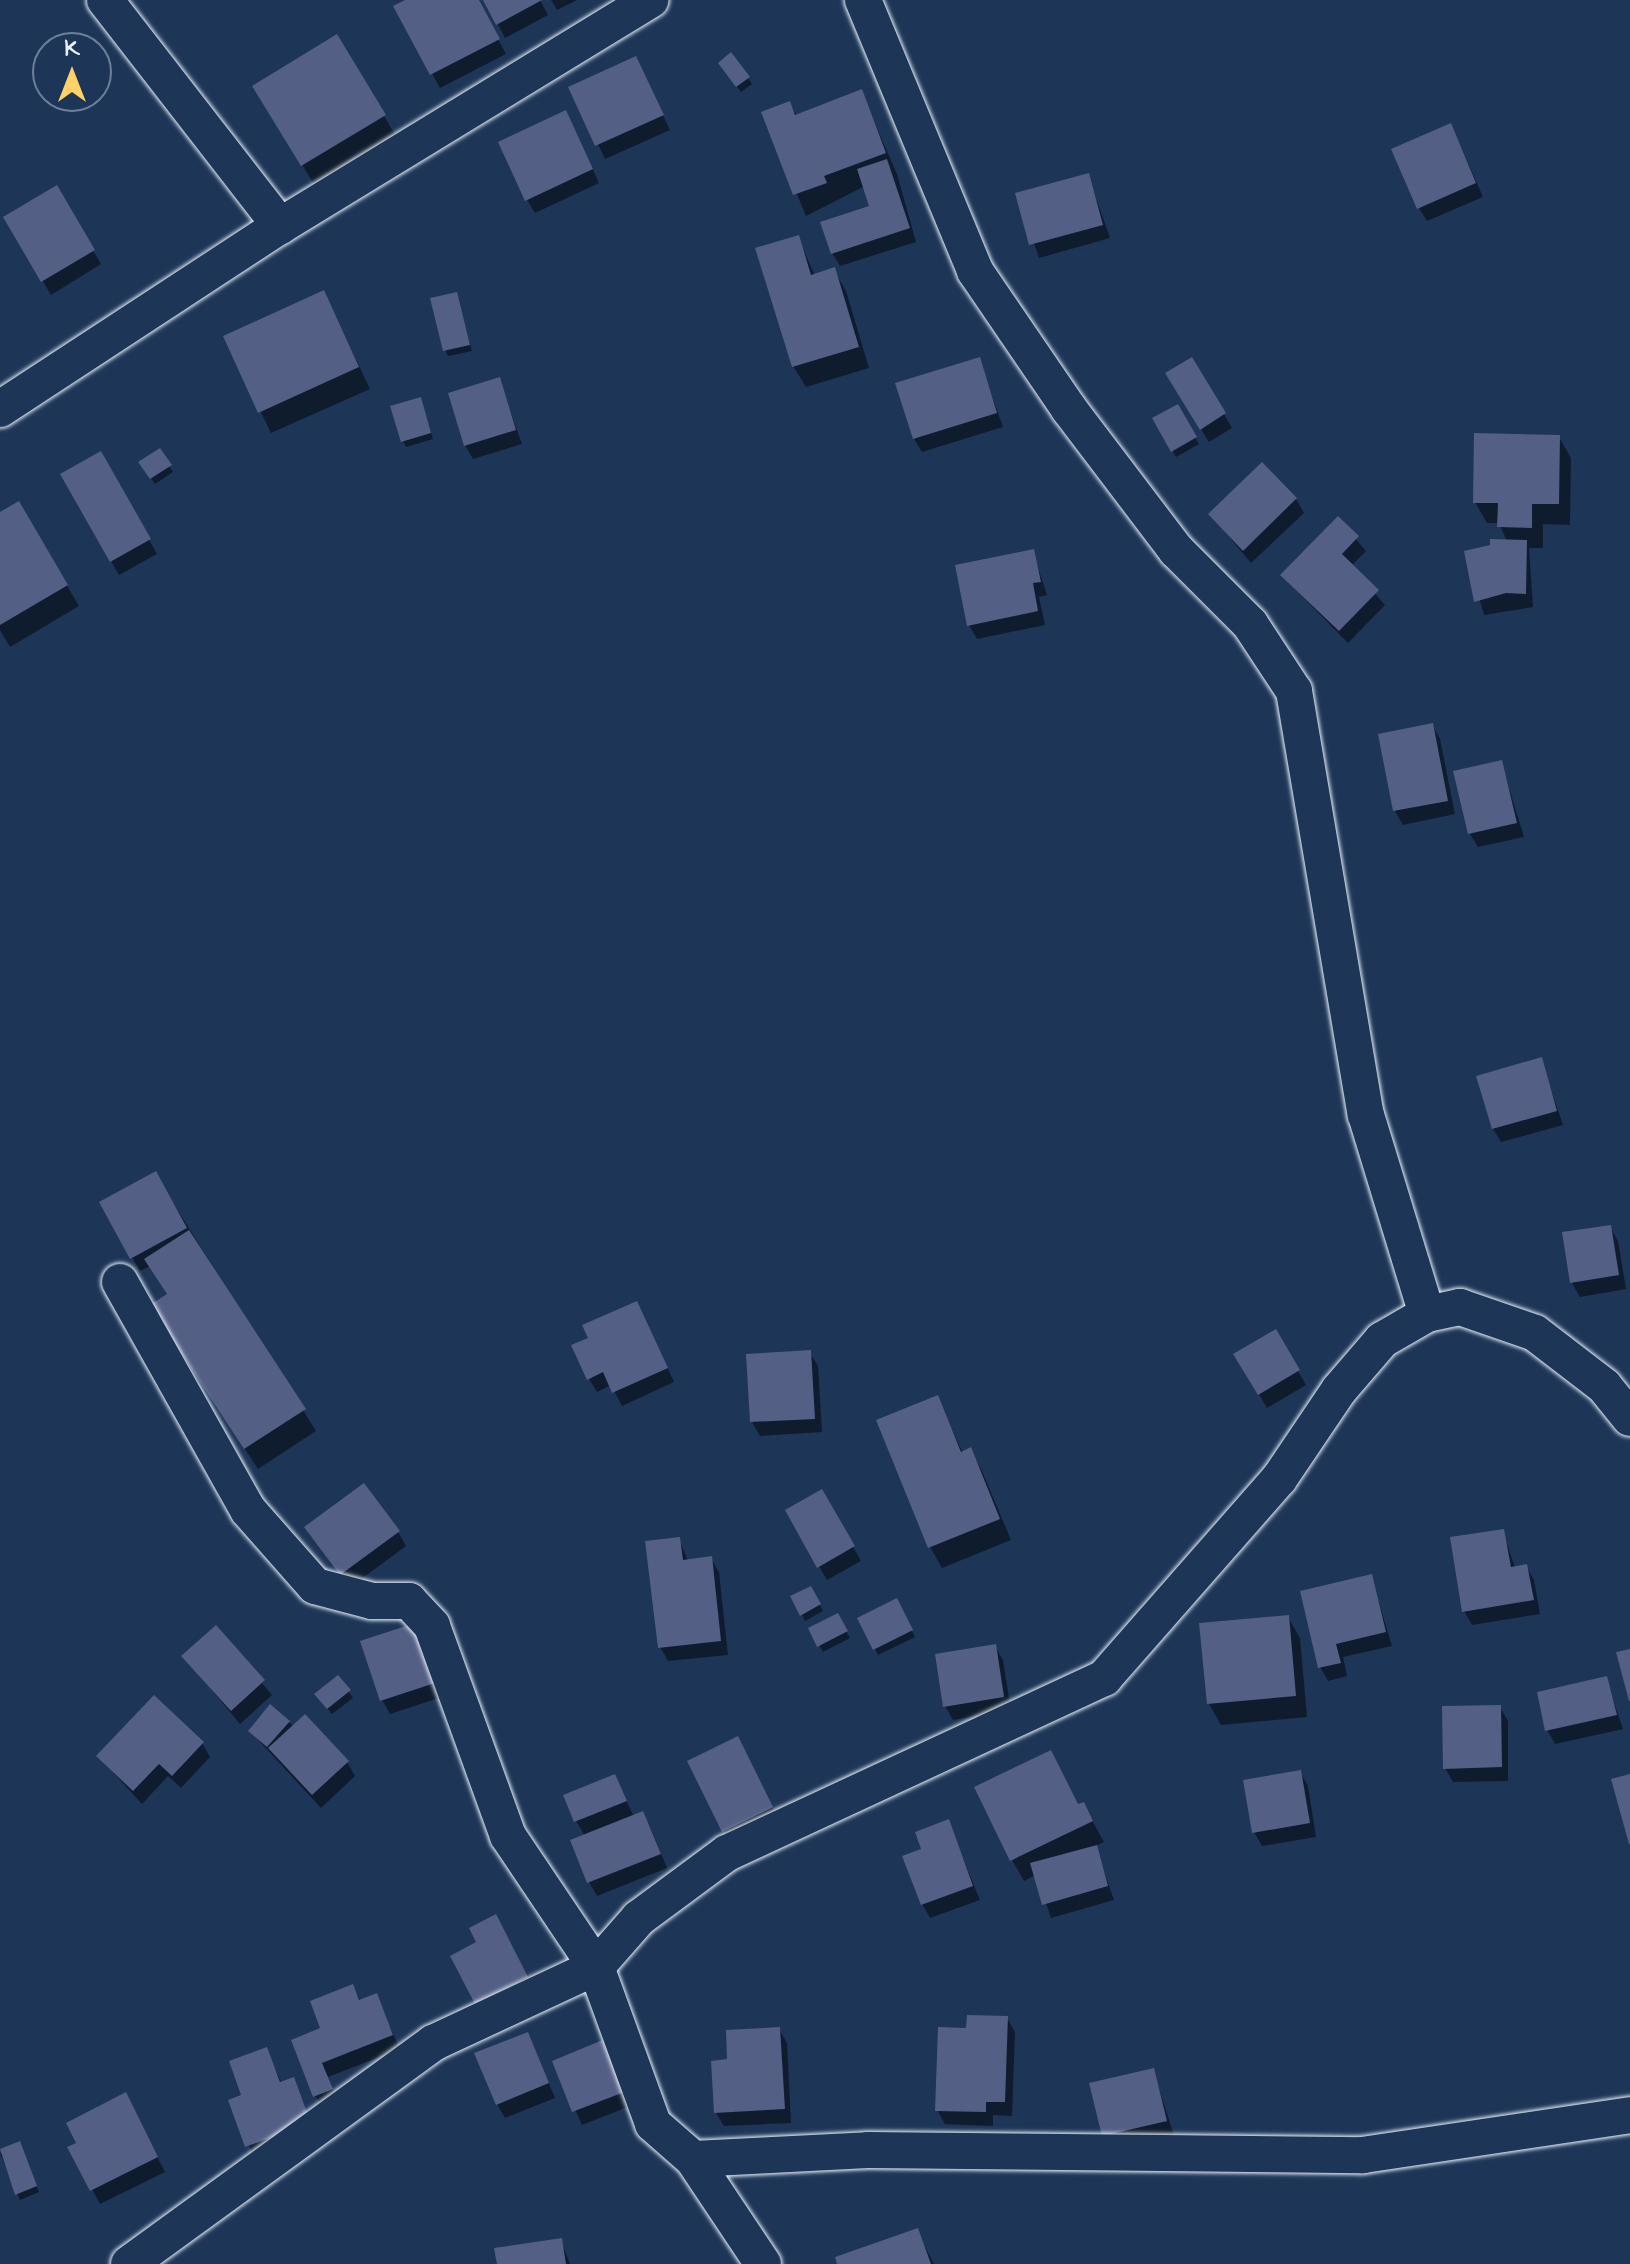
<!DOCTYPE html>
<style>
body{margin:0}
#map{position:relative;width:1630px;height:2264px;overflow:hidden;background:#1d3557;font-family:Mynerve,sans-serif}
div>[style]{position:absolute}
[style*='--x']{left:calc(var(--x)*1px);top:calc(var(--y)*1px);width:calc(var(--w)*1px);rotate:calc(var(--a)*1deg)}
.shadow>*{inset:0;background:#0007}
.building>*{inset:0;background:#545f86}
.roads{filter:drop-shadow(0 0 2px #e8f1f8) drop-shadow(0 0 2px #e8f1f8)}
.minor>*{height:36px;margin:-18px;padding:0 18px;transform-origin:18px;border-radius:18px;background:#1d3557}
span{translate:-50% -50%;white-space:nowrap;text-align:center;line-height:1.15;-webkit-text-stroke:6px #1d3557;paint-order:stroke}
.north{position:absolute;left:32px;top:32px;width:80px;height:80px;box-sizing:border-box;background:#1d3557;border:2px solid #6e8097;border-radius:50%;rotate:0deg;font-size:22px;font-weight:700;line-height:32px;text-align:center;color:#e8f1f8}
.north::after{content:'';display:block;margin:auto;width:28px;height:36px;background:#ffd166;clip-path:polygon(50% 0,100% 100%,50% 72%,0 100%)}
</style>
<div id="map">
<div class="shadow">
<i style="clip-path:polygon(409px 0,477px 0,506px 54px,440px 88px,396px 7px)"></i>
<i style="clip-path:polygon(485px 0,540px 0,548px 15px,505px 38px)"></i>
<i style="clip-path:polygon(551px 0,577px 0,557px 10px)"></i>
<i style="clip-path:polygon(724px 69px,748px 78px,752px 84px,741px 92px)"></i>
<i style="clip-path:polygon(643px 73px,670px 130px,605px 159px,571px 88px)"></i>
<i style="clip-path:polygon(861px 92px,897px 174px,916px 242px,840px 266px,832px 253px,872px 207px,865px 186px,806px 216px,763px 113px,789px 103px,797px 116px)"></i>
<i style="clip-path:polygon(267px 107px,384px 116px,396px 136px,315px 186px)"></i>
<i style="clip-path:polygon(573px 126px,599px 183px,535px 213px,527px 200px)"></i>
<i style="clip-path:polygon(1458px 140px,1483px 197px,1427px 221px,1419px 208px)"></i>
<i style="clip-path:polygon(1088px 175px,1110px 238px,1039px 258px,1017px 194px)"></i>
<i style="clip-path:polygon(56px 188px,101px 264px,51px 295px,6px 218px)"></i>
<i style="clip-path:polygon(798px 237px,815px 276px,834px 270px,846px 291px,869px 368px,806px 387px,793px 366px)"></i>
<i style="clip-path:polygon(324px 293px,370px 389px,271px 433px,225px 337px)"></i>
<i style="clip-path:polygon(456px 294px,472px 351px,448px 356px,445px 350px)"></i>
<i style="clip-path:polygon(1191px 359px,1232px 428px,1209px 442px,1167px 374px)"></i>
<i style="clip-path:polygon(979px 360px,1003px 427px,922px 452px,914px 439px)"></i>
<i style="clip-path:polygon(499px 380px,522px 444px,473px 459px,465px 445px)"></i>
<i style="clip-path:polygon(420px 399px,433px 439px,406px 447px,403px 441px)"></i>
<i style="clip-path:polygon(1177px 407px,1199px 444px,1176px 457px,1155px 419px)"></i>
<i style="clip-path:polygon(1559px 437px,1571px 458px,1570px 525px,1543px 524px,1543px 548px,1529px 548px,1533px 607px,1484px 615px,1466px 552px,1507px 541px,1499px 523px,1487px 523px,1475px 502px)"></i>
<i style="clip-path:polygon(159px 450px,173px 472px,155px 484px,144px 469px)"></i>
<i style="clip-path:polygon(100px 453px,157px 554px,119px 575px,62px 475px)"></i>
<i style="clip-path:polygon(1296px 499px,1304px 513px,1251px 563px,1210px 514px)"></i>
<i style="clip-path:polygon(19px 504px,79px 606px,10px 647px,0 630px,0 515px)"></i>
<i style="clip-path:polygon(1338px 519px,1366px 551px,1351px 566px,1385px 605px,1348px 643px,1282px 576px)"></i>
<i style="clip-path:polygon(1033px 552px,1047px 595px,1039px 597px,1045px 625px,977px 639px,969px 625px)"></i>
<i style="clip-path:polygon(1432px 725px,1440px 739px,1455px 814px,1403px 825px,1395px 811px,1381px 735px)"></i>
<i style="clip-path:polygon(1501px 762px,1524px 837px,1478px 847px,1470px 834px)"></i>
<i style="clip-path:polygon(1541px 1060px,1563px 1125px,1501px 1142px,1493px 1129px)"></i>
<i style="clip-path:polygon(155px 1174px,316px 1431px,258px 1469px,165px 1326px,168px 1295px,150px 1266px,140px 1271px,101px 1203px)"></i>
<i style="clip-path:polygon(1610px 1227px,1618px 1241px,1626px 1289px,1580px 1297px,1572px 1283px,1564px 1234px)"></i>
<i style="clip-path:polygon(644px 1317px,674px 1382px,622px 1406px,611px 1385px,597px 1392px,589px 1379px)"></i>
<i style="clip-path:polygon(1275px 1332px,1306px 1385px,1267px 1408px,1236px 1355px)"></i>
<i style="clip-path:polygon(810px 1353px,818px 1366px,822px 1432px,760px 1436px,752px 1422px)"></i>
<i style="clip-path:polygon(937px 1398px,963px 1453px,970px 1450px,982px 1471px,1011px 1540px,942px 1568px,930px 1547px)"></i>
<i style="clip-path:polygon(822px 1492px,861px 1561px,827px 1580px,787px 1511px)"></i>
<i style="clip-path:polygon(307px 1528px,398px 1532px,406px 1546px,349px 1588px)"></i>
<i style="clip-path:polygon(1503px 1531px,1515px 1568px,1526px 1566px,1534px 1580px,1540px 1614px,1472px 1625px,1464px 1611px)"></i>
<i style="clip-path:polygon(679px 1539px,688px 1561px,711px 1559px,719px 1572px,728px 1655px,668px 1661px,660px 1647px)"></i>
<i style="clip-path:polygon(1371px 1576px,1392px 1646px,1343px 1657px,1347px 1676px,1328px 1681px,1320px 1667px)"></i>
<i style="clip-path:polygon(810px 1588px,823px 1611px,805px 1621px,793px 1597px)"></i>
<i style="clip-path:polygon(896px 1601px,915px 1637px,878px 1655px,860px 1619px)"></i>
<i style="clip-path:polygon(837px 1615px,850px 1638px,823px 1652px,810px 1629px)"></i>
<i style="clip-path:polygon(1288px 1617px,1300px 1638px,1307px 1717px,1221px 1725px,1209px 1704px)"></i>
<i style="clip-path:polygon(414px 1625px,442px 1697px,390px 1714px,382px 1700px)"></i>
<i style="clip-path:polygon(215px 1628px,272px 1695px,240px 1724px,184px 1656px)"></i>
<i style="clip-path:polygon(995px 1646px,1003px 1660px,1011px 1711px,953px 1720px,945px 1706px)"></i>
<i style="clip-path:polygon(338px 1677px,353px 1698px,332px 1714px,320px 1700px)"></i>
<i style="clip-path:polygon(1606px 1679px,1623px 1729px,1555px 1744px,1547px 1730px)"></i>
<i style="clip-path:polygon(1500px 1707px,1508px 1721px,1508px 1781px,1453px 1782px,1445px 1768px)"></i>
<i style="clip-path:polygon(288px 1722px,347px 1762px,355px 1776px,321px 1808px,250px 1731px)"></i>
<i style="clip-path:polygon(202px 1743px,210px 1757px,181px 1788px,168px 1776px,142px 1804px,98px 1756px)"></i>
<i style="clip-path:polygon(745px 1752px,779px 1821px,731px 1845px,724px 1831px)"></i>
<i style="clip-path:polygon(1300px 1772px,1308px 1786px,1316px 1837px,1262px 1846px,1254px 1832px)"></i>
<i style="clip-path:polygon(615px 1776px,634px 1817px,642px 1814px,650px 1827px,667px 1868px,597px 1896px,589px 1882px,585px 1836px,576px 1821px)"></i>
<i style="clip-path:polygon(1083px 1804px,1104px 1842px,1095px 1846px,1114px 1900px,1051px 1918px,1036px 1875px,1024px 1881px,1012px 1860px)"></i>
<i style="clip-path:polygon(948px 1822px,980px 1900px,930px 1918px,922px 1904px,924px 1850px)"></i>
<i style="clip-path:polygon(503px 1930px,534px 1991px,477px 2003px)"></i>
<i style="clip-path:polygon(352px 1986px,361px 2002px,376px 1996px,400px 2049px,328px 2077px,339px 2103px,323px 2109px,315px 2096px,323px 2030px)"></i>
<i style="clip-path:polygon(1007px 2018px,1015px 2032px,1012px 2116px,993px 2115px,993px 2126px,945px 2124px,937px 2110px,968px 2031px)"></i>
<i style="clip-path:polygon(779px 2029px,787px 2043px,791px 2123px,724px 2126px,716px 2113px,729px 2061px)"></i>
<i style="clip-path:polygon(528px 2034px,555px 2098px,505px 2118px,497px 2104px)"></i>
<i style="clip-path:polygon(604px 2042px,633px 2105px,582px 2125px,554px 2062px)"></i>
<i style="clip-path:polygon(266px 2049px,282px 2084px,293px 2080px,318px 2137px,255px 2160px,231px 2102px,244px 2097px)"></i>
<i style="clip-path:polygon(1153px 2070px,1174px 2135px,1112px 2150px,1104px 2136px)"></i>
<i style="clip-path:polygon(133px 2109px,165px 2172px,100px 2204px,70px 2148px)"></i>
<i style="clip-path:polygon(19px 2143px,39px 2192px,20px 2200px,0 2153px)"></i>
<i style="clip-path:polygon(917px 2231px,934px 2264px,839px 2264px)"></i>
<i style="clip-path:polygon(561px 2240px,570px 2264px,499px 2264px)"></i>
</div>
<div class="building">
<i style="clip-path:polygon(405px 0,479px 0,500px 39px,430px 75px,393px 6px)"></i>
<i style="clip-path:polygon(483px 0,542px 0,496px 25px)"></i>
<i style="clip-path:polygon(337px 34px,386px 115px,301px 166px,252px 86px)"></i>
<i style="clip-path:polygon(731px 52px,750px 77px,736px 87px,718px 63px)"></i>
<i style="clip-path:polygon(636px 56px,664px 115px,595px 146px,568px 87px)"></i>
<i style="clip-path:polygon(862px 89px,886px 153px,824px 176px,827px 183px,793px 195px,761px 112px,790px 101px,795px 115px)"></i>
<i style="clip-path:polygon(566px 110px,593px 169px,525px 201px,498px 142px)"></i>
<i style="clip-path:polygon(1451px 123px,1476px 183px,1417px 209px,1391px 149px)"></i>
<i style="clip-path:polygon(887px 159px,910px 228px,831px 254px,820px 222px,869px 206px,857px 169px)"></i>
<i style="clip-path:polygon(1089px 173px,1103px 225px,1029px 245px,1015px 193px)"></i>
<i style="clip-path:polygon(57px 185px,95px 250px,41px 282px,3px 217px)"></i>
<i style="clip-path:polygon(799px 235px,811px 275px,835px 267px,859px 347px,792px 367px,755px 248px)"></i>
<i style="clip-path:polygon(324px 290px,359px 367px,258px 413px,223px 336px)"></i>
<i style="clip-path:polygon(457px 292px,470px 345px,443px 351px,430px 298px)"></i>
<i style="clip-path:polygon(980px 357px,997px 413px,913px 439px,895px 383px)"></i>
<i style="clip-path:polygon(1192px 357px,1226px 413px,1200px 430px,1165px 373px)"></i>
<i style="clip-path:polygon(500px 377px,516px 430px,464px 446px,448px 393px)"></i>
<i style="clip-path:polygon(421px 397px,431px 433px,401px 442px,390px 406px)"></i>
<i style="clip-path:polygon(1178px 404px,1197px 437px,1171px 452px,1152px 418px)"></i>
<i style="clip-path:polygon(1474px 433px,1560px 435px,1559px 504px,1532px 504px,1532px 528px,1497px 527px,1498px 503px,1473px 503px)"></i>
<i style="clip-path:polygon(160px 448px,172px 465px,150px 479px,138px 462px)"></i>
<i style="clip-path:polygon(101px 451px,151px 539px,110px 562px,60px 474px)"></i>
<i style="clip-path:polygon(1262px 462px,1297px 498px,1243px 551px,1208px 514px)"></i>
<i style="clip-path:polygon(19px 501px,68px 585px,0 625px,0 512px)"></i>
<i style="clip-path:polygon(1338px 516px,1359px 536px,1342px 554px,1379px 590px,1339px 631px,1280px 575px)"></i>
<i style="clip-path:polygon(1490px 539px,1527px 540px,1526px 594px,1506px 593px,1474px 602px,1464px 551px,1490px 545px)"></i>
<i style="clip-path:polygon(1034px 549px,1041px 582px,1033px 583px,1038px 611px,967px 626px,955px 565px)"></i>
<i style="clip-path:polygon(1433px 723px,1448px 801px,1393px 811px,1378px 734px)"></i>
<i style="clip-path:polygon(1502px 760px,1517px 823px,1468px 834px,1453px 771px)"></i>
<i style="clip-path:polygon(1542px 1057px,1557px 1111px,1492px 1129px,1476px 1076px)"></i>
<i style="clip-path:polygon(156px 1171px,187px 1228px,130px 1259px,99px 1202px)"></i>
<i style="clip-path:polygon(1611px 1225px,1619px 1275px,1570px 1283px,1562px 1232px)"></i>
<i style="clip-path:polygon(189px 1230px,306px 1409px,244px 1449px,150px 1305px,167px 1294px,144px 1259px)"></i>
<i style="clip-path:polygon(637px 1301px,668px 1368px,612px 1393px,603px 1372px,587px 1380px,571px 1345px,588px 1338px,582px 1325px)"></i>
<i style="clip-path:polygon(1276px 1329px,1300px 1370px,1258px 1395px,1233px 1354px)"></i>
<i style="clip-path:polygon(811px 1350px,815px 1419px,750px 1422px,746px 1354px)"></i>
<i style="clip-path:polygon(938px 1395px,961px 1452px,971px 1447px,1000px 1519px,928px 1548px,876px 1420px)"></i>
<i style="clip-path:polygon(364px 1483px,400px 1531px,340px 1575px,304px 1527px)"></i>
<i style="clip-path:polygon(822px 1489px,855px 1546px,817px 1568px,785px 1510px)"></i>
<i style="clip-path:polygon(1504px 1529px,1511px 1567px,1527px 1564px,1534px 1600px,1462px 1612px,1450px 1537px)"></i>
<i style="clip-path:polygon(680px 1537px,683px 1560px,712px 1556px,721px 1641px,658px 1648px,645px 1541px)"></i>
<i style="clip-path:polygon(1372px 1574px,1386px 1632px,1336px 1644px,1341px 1663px,1318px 1668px,1300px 1591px)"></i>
<i style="clip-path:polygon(811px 1586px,821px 1604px,800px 1616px,790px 1596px)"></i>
<i style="clip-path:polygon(897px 1598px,913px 1630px,873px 1650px,857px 1618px)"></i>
<i style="clip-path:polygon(838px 1613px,848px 1631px,817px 1647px,808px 1628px)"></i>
<i style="clip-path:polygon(1289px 1615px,1296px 1696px,1207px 1704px,1199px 1623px)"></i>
<i style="clip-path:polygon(415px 1623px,435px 1683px,380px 1701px,360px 1641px)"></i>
<i style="clip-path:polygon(216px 1625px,265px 1680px,231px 1711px,181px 1656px)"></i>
<i style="clip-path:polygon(996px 1644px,1004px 1697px,943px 1707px,935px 1654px)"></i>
<i style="clip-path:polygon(1630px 1649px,1630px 1701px,1629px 1701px,1616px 1652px)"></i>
<i style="clip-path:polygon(338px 1675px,351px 1690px,327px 1709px,314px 1694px)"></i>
<i style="clip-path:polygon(1607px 1676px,1617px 1715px,1545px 1731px,1537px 1692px)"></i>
<i style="clip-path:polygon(154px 1695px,204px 1742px,172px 1776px,159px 1764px,133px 1791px,96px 1756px)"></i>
<i style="clip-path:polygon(270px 1704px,290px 1721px,267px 1747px,248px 1731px)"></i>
<i style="clip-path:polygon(1501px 1705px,1502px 1767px,1443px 1769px,1442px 1706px)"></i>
<i style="clip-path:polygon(305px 1714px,349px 1761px,312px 1795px,268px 1748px)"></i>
<i style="clip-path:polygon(738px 1736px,773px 1807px,722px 1832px,687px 1761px)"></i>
<i style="clip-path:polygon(1051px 1750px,1078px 1804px,1084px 1802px,1093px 1821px,1010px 1861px,974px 1787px)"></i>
<i style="clip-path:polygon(1301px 1770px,1310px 1823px,1252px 1833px,1243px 1780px)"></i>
<i style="clip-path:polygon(615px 1774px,627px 1801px,574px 1822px,563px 1795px)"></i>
<i style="clip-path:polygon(1630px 1774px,1630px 1844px,1629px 1844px,1611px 1779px)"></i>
<i style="clip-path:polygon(643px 1811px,661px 1854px,587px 1883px,570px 1840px)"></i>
<i style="clip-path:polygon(949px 1819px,973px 1886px,921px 1905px,902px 1856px,921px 1849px,915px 1832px)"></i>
<i style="clip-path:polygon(1097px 1845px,1108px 1886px,1042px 1905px,1030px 1863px)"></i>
<i style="clip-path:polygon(496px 1914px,528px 1977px,475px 2004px,450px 1956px,476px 1942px,469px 1928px)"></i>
<i style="clip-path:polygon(353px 1984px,359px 2000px,377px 1993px,393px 2035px,322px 2063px,333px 2089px,313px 2097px,291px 2040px,320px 2028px,310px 2001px)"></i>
<i style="clip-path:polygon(967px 2015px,1008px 2016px,1005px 2102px,986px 2102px,986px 2112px,935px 2111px,938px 2027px,966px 2028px)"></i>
<i style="clip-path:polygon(780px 2027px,785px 2109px,714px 2113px,711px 2061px,727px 2059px,726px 2030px)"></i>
<i style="clip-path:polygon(528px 2032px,549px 2083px,496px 2105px,474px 2053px)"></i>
<i style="clip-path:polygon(605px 2039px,627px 2091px,572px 2112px,552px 2061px)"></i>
<i style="clip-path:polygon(267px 2047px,280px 2082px,294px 2077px,311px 2123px,245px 2147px,228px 2100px,241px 2095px,229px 2061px)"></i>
<i style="clip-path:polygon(1154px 2068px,1167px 2121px,1102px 2136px,1089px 2083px)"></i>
<i style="clip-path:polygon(126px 2092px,158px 2157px,90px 2191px,67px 2147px,76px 2143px,66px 2123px)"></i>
<i style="clip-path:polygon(20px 2141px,37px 2186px,15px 2195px,0 2149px)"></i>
<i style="clip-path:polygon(918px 2228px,931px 2264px,837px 2264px,835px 2257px)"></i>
<i style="clip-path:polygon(562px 2238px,566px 2264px,497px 2264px,494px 2248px)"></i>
</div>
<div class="roads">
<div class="minor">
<i style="--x:105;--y:0;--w:286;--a:52.2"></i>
<i style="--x:863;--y:0;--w:293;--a:67.5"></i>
<i style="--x:975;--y:271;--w:167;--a:55.7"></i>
<i style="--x:1069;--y:409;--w:177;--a:52.8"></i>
<i style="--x:1176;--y:550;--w:105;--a:45"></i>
<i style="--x:1250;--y:624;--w:80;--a:56.7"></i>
<i style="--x:1294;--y:691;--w:430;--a:80.4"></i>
<i style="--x:1366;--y:1115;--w:208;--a:73"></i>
<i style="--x:0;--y:409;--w:334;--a:-33.2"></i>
<i style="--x:280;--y:226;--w:434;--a:-31.4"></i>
<i style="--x:120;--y:1282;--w:261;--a:60.7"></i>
<i style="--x:248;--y:1510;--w:101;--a:48.6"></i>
<i style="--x:315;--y:1586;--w:59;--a:14.7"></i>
<i style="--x:372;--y:1601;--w:37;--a:0"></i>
<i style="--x:409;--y:1601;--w:34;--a:47"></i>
<i style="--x:432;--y:1626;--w:223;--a:70.1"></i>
<i style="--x:508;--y:1836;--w:158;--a:56.1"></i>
<i style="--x:596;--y:1967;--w:167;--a:70"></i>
<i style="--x:653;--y:2124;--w:53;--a:41.2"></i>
<i style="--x:693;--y:2159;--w:175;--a:-2.9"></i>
<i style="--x:868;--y:2150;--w:495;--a:0.6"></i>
<i style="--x:1363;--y:2155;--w:270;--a:-8.5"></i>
<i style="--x:693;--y:2159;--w:126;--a:56.3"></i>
<i style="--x:129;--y:2264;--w:376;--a:-36"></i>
<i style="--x:433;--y:2043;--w:180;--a:-25"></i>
<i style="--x:596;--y:1967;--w:65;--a:-48.7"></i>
<i style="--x:639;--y:1918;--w:109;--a:-36.5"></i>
<i style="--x:727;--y:1853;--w:416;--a:-24.9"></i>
<i style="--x:1104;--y:1678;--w:265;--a:-48.7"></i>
<i style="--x:1279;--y:1479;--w:107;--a:-56"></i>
<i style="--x:1339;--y:1390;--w:66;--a:-49.3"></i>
<i style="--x:1382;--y:1340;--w:52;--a:-30"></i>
<i style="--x:1427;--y:1314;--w:34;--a:-12"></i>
<i style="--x:1460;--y:1307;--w:79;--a:19.1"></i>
<i style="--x:1535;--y:1333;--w:87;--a:37.5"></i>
<i style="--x:1604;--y:1386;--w:41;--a:50.9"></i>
</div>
</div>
<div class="north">K</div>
</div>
